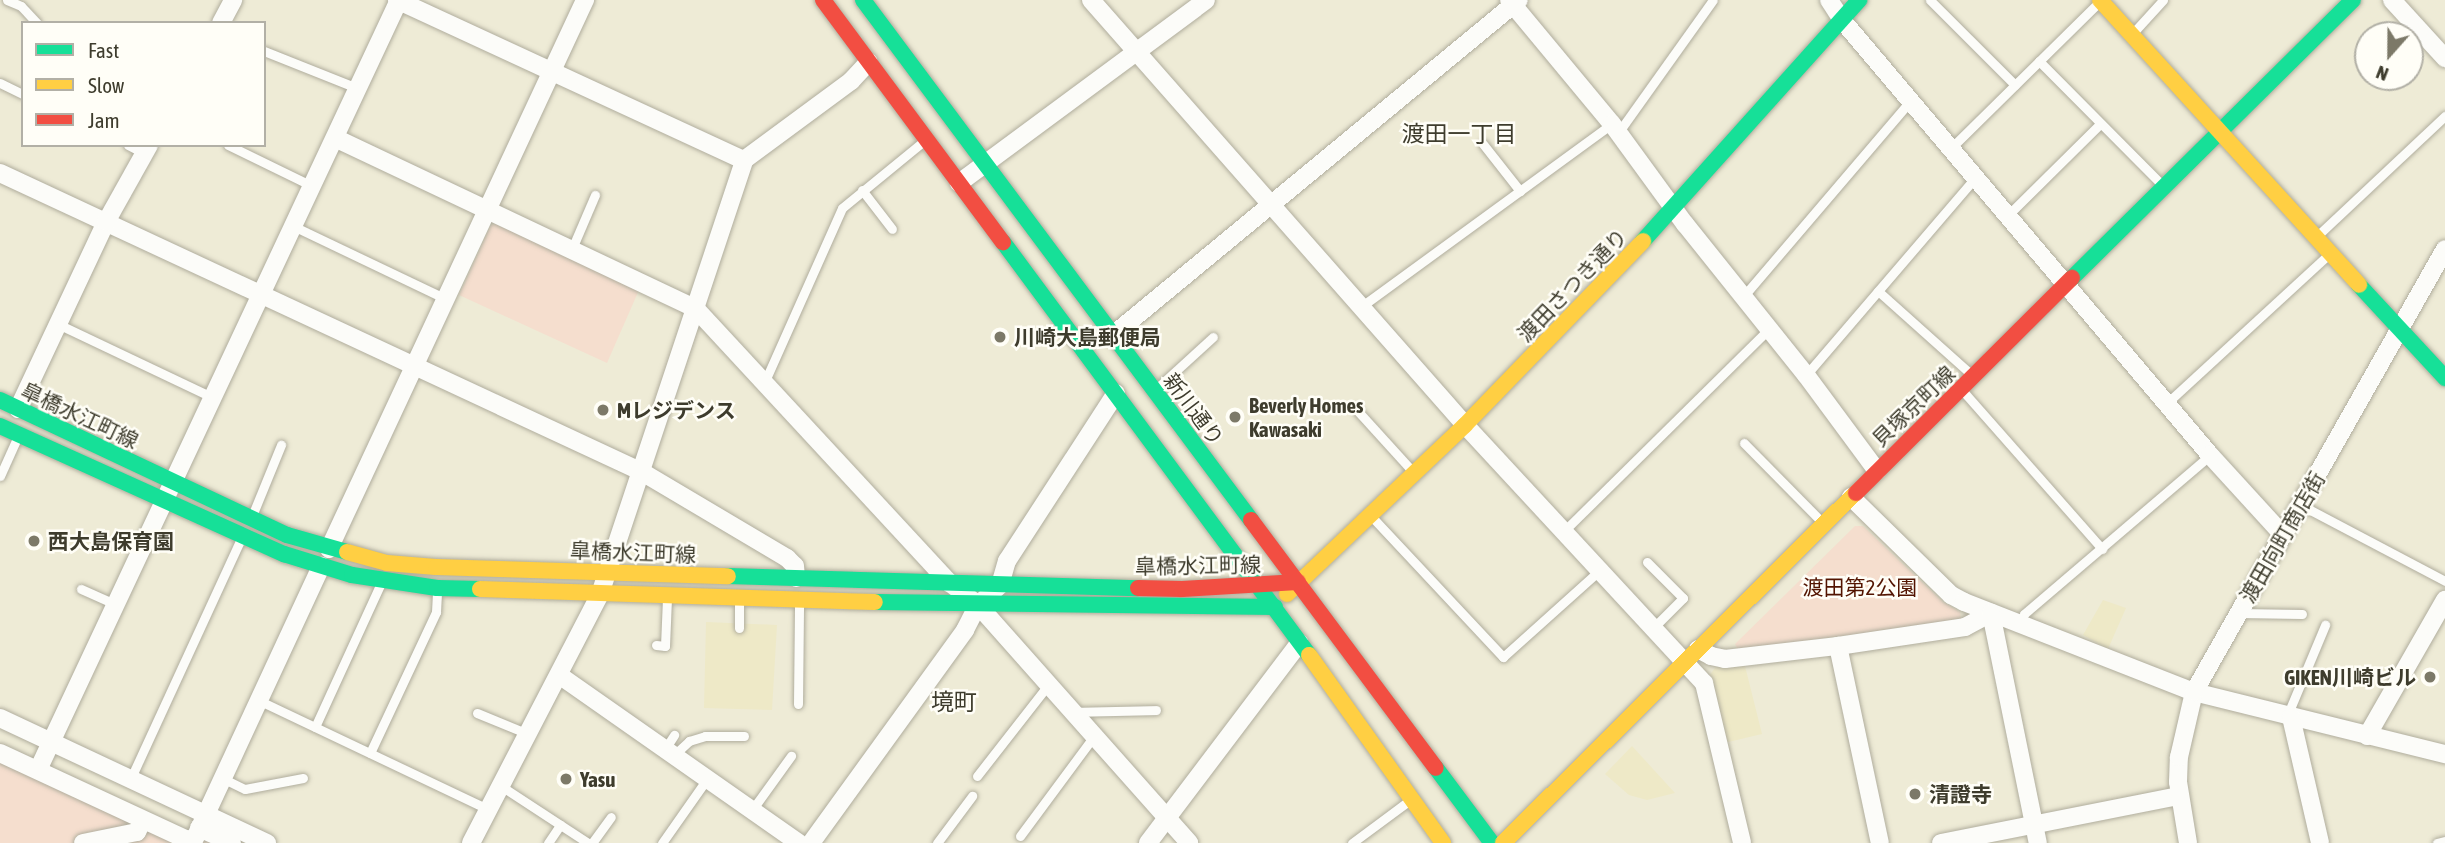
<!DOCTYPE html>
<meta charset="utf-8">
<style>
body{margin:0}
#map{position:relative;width:2445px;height:843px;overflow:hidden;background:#eeebd6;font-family:"Asap Condensed","Noto Sans JP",sans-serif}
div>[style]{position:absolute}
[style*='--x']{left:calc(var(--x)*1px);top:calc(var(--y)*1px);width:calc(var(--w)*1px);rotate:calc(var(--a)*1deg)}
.built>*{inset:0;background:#eee9c7}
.green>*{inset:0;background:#f5dece}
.roads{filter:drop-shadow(0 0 2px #b0ad9d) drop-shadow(0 0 2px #b0ad9d)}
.lane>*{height:9px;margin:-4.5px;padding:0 4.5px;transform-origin:4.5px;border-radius:4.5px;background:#fcfcf9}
.street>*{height:18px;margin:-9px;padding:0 9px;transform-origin:9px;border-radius:9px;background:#fcfcf9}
.fast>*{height:16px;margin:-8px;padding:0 8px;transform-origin:8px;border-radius:8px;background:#16e098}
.slow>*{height:16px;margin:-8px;padding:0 8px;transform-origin:8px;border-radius:8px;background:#ffcf43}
.jam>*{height:16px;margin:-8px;padding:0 8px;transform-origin:8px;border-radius:8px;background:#f24e42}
.dots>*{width:19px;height:19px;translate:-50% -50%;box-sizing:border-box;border:4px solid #fffef7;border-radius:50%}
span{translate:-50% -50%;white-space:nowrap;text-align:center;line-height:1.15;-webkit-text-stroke:5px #fffef7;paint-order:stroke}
.street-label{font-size:21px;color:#3e3c2d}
.poi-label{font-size:21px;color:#3e3c2d;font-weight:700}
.left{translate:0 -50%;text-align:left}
.right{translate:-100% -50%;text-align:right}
.park-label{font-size:21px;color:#531400}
.neighbourhood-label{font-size:23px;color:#3e3c2d}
.legend{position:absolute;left:21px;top:21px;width:245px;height:126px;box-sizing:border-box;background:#fffef7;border:2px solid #b2b0a6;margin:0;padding:9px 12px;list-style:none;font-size:21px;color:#3e3c2d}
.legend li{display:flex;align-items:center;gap:14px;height:35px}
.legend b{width:35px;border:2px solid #b2b0a6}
.north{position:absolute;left:2354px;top:21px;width:70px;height:70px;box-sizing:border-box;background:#fffef7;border:2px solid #b2b0a6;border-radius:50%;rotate:201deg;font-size:19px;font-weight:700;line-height:28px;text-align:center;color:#3e3c2d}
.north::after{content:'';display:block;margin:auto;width:24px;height:32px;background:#7c7968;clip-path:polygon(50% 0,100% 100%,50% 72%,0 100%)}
</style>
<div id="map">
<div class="built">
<i style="clip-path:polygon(2103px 600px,2126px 608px,2108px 649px,2083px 635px)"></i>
<i style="clip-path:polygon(706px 622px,777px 625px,772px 710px,704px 708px)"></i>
<i style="clip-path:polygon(1744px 662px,1762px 734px,1724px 743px,1707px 678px,1716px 667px)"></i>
<i style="clip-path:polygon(1632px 746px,1675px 793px,1647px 800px,1629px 795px,1605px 774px)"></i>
</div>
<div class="green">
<i style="clip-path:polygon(497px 224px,639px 290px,607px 363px,459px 295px,491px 225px)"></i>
<i style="clip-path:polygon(1855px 526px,1863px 526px,1943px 602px,1960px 612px,1961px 620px,1738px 650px,1735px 644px)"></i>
<i style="clip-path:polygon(0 744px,212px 843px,0 843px)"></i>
</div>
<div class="roads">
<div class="lane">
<i style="--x:7;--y:0;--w:15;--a:23"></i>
<i style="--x:21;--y:6;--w:23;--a:47"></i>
<i style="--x:1930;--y:0;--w:120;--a:45"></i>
<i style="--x:2132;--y:34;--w:46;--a:-47.6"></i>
<i style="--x:264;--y:51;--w:100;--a:21.7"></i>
<i style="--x:2039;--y:61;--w:176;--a:45.2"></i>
<i style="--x:0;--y:83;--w:25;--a:26"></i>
<i style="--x:1618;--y:133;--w:163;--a:-54.5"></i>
<i style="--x:1483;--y:144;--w:60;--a:51.8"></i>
<i style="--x:128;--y:145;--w:18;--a:27"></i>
<i style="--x:228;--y:145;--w:93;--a:26"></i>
<i style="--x:1951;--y:148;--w:208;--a:-44.6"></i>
<i style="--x:862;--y:190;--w:49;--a:52.4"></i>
<i style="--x:2008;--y:215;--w:129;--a:-44.7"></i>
<i style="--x:293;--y:226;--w:170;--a:25.5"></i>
<i style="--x:2316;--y:237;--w:177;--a:-43.2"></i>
<i style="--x:571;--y:251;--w:61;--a:-66.8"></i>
<i style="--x:1878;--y:291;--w:126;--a:41.8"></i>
<i style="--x:1742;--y:298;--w:260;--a:-49.5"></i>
<i style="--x:1362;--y:306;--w:309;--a:-36.1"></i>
<i style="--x:58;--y:324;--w:170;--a:25.4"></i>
<i style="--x:1806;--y:375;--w:260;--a:-49.4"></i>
<i style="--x:765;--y:381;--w:189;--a:-66"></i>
<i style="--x:842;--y:208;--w:106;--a:-39.3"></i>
<i style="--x:1156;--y:389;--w:77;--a:-42.4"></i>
<i style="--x:1962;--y:390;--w:212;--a:48.6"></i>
<i style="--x:2167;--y:403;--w:220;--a:-42.6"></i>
<i style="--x:1356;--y:409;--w:86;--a:47.8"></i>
<i style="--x:1744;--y:443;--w:114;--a:45.4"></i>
<i style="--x:0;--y:476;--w:44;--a:-65.8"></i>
<i style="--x:2301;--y:505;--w:163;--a:27.8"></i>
<i style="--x:252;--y:516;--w:77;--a:-67.8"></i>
<i style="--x:1372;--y:517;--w:192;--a:46.9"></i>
<i style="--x:1503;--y:657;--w:130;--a:-41.9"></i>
<i style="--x:1564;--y:531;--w:286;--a:-44.6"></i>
<i style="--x:1647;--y:562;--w:51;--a:45"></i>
<i style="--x:1683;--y:598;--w:41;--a:135"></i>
<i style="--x:81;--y:589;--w:37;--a:24"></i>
<i style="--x:739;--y:600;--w:28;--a:90"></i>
<i style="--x:2238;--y:613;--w:64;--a:0.9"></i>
<i style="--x:2019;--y:624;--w:11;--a:-63"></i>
<i style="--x:2024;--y:614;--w:245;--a:-40.5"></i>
<i style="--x:656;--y:645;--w:9;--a:6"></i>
<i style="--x:665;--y:646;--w:48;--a:-87.6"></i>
<i style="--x:258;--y:700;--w:255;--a:25.4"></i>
<i style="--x:798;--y:704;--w:102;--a:-89.4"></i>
<i style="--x:1074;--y:712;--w:82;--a:-1.4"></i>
<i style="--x:477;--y:713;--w:55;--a:22.4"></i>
<i style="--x:2287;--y:716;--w:99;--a:-67.3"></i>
<i style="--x:315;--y:727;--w:158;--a:-65.4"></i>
<i style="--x:665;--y:749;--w:17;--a:-57"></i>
<i style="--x:370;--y:753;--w:156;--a:-64.9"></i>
<i style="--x:436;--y:612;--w:21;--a:-87"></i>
<i style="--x:674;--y:755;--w:21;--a:-43"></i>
<i style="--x:689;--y:741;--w:17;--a:-17"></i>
<i style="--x:705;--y:736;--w:39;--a:0"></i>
<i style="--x:977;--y:776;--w:117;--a:-52"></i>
<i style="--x:222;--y:778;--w:25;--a:26"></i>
<i style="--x:245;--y:789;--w:59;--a:-10.7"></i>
<i style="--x:130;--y:780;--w:268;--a:-65.3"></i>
<i style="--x:501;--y:786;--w:104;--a:33.2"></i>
<i style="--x:752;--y:810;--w:67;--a:-54.2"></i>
<i style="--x:1020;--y:836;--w:124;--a:-53.5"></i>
<i style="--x:548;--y:843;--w:22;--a:-56"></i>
<i style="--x:592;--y:843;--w:32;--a:-54"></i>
<i style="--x:662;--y:843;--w:78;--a:-54.9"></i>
<i style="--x:937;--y:843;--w:59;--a:-53.3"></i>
<i style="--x:1352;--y:843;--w:72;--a:-36.6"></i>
<i style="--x:2437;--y:843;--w:8;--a:-14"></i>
</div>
<div class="street">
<i style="--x:397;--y:0;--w:382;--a:24.8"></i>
<i style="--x:1091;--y:0;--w:566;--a:48.65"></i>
<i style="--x:1465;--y:425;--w:352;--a:47.2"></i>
<i style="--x:1704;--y:683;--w:164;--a:76.6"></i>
<i style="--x:1509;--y:0;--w:161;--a:50.3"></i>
<i style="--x:1612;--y:124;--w:124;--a:53.9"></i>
<i style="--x:1685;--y:224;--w:193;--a:51.3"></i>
<i style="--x:1806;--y:375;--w:119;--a:53.5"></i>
<i style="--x:1829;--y:0;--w:24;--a:57"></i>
<i style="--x:1842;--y:20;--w:570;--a:49.77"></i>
<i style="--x:2210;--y:455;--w:108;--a:47.6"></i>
<i style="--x:2392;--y:0;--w:79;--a:47.6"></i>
<i style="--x:221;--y:23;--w:26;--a:-62"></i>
<i style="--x:335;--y:138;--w:399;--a:25.3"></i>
<i style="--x:696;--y:309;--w:374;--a:47.2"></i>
<i style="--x:950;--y:583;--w:36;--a:38"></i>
<i style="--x:978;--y:605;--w:318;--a:48.4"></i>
<i style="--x:0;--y:173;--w:708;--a:24.97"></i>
<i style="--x:642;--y:472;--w:169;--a:30.7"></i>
<i style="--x:787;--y:558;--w:11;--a:45"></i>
<i style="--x:795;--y:566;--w:12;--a:85"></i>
<i style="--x:959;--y:183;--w:307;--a:-36.5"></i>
<i style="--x:1113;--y:335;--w:526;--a:-39.53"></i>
<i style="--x:18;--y:409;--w:207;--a:-64.8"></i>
<i style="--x:106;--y:222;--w:88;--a:-60.8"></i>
<i style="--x:1851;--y:497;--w:140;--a:44.4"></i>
<i style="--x:1951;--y:595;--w:15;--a:28"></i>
<i style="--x:1964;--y:602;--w:247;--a:21.4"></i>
<i style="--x:2194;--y:692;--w:259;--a:13.9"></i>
<i style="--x:329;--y:549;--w:606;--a:-65"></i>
<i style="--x:1838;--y:646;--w:201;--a:78"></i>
<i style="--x:1698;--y:649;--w:15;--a:28"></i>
<i style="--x:1711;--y:656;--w:14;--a:12"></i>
<i style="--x:1725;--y:659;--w:114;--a:-6.6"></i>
<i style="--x:1838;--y:646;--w:128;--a:-8.5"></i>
<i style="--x:1965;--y:627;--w:30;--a:-28"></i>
<i style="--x:1991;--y:613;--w:235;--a:78.5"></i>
<i style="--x:559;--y:675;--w:293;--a:35"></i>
<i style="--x:2291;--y:717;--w:129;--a:77"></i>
<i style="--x:0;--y:718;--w:295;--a:25.1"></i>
<i style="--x:2367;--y:736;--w:157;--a:-60.2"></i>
<i style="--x:0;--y:753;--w:206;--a:24.9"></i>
<i style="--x:187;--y:840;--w:8;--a:-14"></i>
<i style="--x:195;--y:838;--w:300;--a:-65.1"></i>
<i style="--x:38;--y:770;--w:850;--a:-64.88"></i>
<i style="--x:199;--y:828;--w:36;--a:24"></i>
<i style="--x:83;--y:843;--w:55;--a:-11.5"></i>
<i style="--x:137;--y:832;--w:13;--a:-63"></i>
<i style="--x:471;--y:843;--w:280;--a:-62.6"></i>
<i style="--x:600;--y:594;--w:457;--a:-71.6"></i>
<i style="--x:744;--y:160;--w:133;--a:-36.4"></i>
<i style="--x:851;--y:81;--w:26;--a:-47"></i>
<i style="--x:811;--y:843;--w:263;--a:-54.1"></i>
<i style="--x:965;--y:630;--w:28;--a:-63"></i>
<i style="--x:978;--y:605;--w:30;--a:-42"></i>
<i style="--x:1000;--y:585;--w:25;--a:-74"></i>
<i style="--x:1007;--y:561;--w:200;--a:-57"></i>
<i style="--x:1148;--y:843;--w:251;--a:-52.9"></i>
<i style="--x:1941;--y:843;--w:242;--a:-11.2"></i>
<i style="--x:2188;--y:843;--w:62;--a:-99.3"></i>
<i style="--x:2178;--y:782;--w:25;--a:-88"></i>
<i style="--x:2179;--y:757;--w:67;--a:-77"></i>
<i style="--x:2194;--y:692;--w:509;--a:-60.46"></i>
</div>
<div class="fast">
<i style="--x:863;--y:0;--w:649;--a:53.27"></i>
<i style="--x:1643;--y:241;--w:324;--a:-48.1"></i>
<i style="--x:1003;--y:242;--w:514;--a:53.46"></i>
<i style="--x:2072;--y:278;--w:395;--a:-44.7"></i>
<i style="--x:2359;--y:285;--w:127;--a:47.2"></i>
<i style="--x:0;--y:400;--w:317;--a:25.2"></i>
<i style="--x:287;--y:535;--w:62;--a:15.8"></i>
<i style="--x:0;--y:426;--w:312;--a:24.3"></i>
<i style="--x:284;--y:554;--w:71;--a:17.2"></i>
<i style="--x:352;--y:575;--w:86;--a:8.7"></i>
<i style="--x:437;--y:588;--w:43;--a:1.3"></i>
<i style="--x:728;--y:576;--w:410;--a:1.7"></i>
<i style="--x:875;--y:602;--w:400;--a:0.7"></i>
<i style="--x:1436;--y:768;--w:94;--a:53.3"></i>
</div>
<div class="slow">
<i style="--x:2100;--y:0;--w:385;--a:47.7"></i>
<i style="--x:347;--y:552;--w:41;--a:15.4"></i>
<i style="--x:387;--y:563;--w:49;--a:4.7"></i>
<i style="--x:436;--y:567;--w:292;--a:1.8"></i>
<i style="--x:480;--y:589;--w:395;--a:1.9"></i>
<i style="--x:1287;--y:594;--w:245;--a:-43.5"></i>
<i style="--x:1465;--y:425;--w:256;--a:-45.9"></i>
<i style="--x:1309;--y:655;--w:231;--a:54.5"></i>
<i style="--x:1503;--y:843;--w:497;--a:-44.8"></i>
</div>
<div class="jam">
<i style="--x:823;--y:0;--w:302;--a:53.4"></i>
<i style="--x:1856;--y:493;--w:305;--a:-44.9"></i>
<i style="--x:1251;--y:520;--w:309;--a:53.3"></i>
<i style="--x:1138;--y:588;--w:44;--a:1.3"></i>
<i style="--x:1182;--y:589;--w:116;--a:-3.5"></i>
</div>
</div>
<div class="dots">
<i style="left:1000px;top:337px;background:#7c7968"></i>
<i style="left:603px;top:410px;background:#7c7968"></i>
<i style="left:1235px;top:417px;background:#7c7968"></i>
<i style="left:34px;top:541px;background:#7c7968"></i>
<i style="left:2430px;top:677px;background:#7c7968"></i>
<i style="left:566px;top:779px;background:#7c7968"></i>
<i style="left:1915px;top:794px;background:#7c7968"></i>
</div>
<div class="street-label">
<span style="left:1572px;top:285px;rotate:-46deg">渡田さつき通り</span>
<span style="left:1913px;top:406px;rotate:-44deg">貝塚京町線</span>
<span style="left:1194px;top:409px;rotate:53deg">新川通り</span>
<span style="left:80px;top:415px;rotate:25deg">皐橋水江町線</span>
<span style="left:2282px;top:537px;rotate:-60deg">渡田向町商店街</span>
<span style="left:633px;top:552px;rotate:2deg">皐橋水江町線</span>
<span style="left:1198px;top:565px;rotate:-1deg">皐橋水江町線</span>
</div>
<div class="poi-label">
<span class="left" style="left:1014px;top:337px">川崎大島郵便局</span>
<span class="left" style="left:1249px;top:417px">Beverly Homes<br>Kawasaki</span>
<span class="left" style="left:617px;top:410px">Mレジデンス</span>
<span class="left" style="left:48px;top:541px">西大島保育園</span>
<span class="right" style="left:2416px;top:677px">GIKEN川崎ビル</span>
<span class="left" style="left:580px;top:779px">Yasu</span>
<span class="left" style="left:1929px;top:794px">清證寺</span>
</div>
<div class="park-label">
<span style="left:1860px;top:587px">渡田第2公園</span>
</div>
<div class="neighbourhood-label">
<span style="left:1459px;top:134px">渡田一丁目</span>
<span style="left:954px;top:702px">境町</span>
</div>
<ul class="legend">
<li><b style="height:9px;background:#16e098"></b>Fast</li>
<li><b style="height:9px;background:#ffcf43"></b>Slow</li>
<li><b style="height:9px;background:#f24e42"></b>Jam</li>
</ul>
<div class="north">N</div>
</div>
